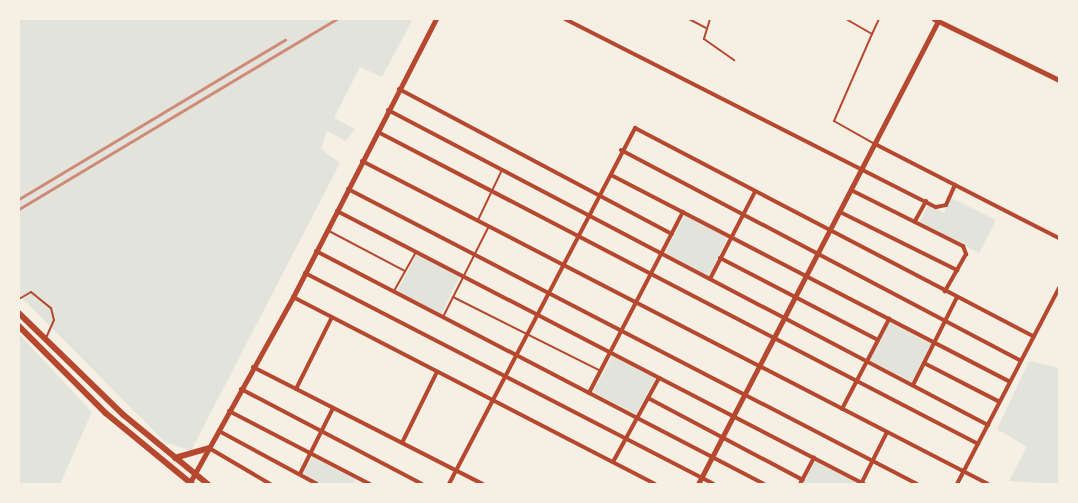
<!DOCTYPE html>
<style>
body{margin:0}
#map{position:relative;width:1078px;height:503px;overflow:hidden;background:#f6efe4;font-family:"PT Sans",sans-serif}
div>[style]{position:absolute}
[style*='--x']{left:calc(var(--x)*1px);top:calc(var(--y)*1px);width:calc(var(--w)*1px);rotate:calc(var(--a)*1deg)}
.green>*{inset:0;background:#e2e4dc}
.service>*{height:2px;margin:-1px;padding:0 1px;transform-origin:1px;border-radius:1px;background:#b5482f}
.minor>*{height:4px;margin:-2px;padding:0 2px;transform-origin:2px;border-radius:2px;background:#b5482f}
.tertiary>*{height:5px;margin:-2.5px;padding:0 2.5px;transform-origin:2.5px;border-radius:2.5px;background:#b5482f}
.secondary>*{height:5.5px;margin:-2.75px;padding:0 2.75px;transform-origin:2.75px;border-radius:2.75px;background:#b5482f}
.rail>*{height:2.5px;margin:-1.25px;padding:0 1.25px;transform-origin:1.25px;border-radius:1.25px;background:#cf8b77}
span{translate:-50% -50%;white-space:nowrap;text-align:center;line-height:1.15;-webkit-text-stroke:4px #f6efe4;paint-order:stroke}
.frame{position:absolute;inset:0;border:20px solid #f6efe4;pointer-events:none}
</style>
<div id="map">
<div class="green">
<i style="clip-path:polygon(19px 19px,413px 19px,382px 77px,360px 67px,334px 118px,355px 129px,346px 141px,327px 131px,321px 149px,340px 163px,191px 451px,165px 442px,19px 295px)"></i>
<i style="clip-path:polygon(951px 198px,996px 220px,979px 253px,919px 223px,928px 205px,944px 213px)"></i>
<i style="clip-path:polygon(685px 215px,728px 237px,709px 276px,665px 253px)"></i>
<i style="clip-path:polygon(417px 253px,460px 276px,441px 315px,397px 292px)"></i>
<i style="clip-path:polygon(889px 322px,931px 344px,912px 382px,869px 360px)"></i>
<i style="clip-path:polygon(19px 334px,92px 412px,60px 484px,19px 484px)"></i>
<i style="clip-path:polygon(612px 356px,656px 378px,636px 414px,593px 392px)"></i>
<i style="clip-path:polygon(1029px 361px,1059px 368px,1059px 484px,1009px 481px,1027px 447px,997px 429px)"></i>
<i style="clip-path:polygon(312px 457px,355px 479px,353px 484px,321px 484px,303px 474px)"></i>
<i style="clip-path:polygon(815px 461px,859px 483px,858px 484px,803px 484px)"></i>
</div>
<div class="service">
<i style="--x:689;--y:19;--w:19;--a:28"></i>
<i style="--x:710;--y:19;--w:21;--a:107"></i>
<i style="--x:704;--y:39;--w:37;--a:35"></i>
<i style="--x:846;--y:19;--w:30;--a:30"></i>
<i style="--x:872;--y:34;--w:17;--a:-65"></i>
<i style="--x:872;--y:34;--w:95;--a:113.6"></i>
<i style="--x:834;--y:121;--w:45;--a:29.4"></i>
<i style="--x:478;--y:220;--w:55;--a:-64.4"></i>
<i style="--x:329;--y:231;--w:86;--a:27.8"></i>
<i style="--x:394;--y:291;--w:45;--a:-60.6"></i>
<i style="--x:453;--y:297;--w:165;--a:26.6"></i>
<i style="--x:19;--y:299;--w:14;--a:-30"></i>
<i style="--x:31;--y:292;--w:26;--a:39"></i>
<i style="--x:51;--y:308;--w:12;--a:76"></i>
<i style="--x:54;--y:320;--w:20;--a:114"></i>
<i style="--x:443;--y:317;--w:100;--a:-63.2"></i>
</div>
<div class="minor">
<i style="--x:565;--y:19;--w:416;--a:26.9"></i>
<i style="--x:936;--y:207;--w:10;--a:-11"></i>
<i style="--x:946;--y:205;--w:22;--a:-66"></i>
<i style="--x:399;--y:89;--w:309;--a:28"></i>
<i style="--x:388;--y:110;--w:678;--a:27.7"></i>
<i style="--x:378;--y:132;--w:676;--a:27.47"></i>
<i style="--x:875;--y:144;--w:207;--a:27.1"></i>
<i style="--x:621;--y:150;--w:452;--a:27.8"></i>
<i style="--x:362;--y:161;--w:704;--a:27.29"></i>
<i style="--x:611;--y:175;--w:449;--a:27.4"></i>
<i style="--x:348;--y:189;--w:641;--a:27.4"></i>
<i style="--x:851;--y:190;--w:125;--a:26.6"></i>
<i style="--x:963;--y:246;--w:9;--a:69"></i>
<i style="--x:966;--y:254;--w:43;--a:119.6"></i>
<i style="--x:337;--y:211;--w:594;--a:27.39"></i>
<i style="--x:840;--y:212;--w:131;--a:26.4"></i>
<i style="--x:915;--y:221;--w:23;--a:-61"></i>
<i style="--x:316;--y:251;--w:505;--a:27.48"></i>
<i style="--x:720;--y:258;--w:178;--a:27.4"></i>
<i style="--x:305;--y:273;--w:459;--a:27.3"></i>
<i style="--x:710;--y:279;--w:98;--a:-62.7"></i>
<i style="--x:293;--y:297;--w:407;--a:27.3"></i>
<i style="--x:924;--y:363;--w:85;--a:27.2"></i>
<i style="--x:253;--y:367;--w:258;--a:27"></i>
<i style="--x:913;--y:385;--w:98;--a:-63.4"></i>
<i style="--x:241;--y:389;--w:204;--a:27.7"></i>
<i style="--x:296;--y:389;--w:80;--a:-63.4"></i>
<i style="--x:589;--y:393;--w:204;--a:-62.6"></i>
<i style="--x:648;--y:398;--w:175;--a:27.9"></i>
<i style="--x:842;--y:409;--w:102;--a:-62.4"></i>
<i style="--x:229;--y:411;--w:159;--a:27.4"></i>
<i style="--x:219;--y:431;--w:111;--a:28.4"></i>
<i style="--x:402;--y:443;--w:79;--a:-63.8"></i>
<i style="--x:209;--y:448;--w:71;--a:30.5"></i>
<i style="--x:613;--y:462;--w:96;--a:-61.3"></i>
<i style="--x:300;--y:474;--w:74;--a:-63.4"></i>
<i style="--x:449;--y:484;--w:402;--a:-62.4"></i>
<i style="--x:635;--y:128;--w:450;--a:27.6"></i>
<i style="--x:800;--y:484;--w:30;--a:-62"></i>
<i style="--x:861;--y:484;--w:58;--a:-63.4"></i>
<i style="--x:957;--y:484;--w:221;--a:-62.5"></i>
</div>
<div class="tertiary">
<i style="--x:934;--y:19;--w:139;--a:26"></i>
<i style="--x:189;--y:484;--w:214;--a:-60.9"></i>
<i style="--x:293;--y:297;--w:313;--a:-62.8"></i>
<i style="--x:698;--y:484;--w:522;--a:-62.6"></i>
</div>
<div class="secondary">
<i style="--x:19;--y:313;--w:146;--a:44.2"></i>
<i style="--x:124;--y:415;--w:109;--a:39.4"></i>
<i style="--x:19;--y:326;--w:123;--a:45"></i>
<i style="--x:106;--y:413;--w:112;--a:39.5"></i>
<i style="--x:175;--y:458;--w:35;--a:-16"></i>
</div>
<div class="rail">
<i style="--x:19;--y:199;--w:310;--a:-30.9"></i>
<i style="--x:19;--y:209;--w:370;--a:-30.9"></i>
</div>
<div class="frame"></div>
</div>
